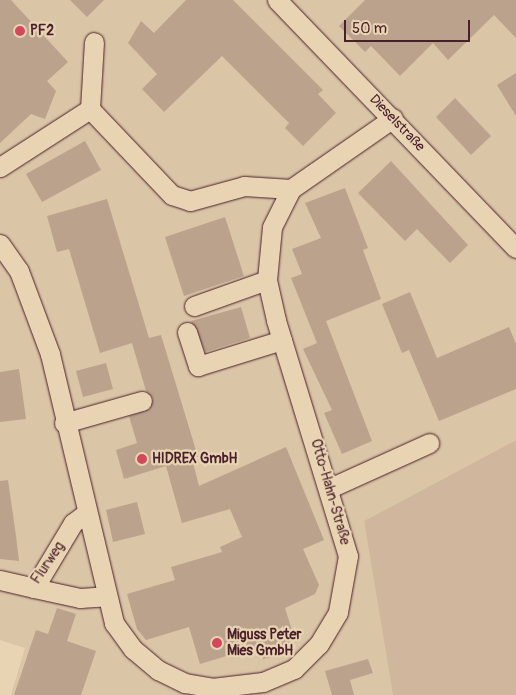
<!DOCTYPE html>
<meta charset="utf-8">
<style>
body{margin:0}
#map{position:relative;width:516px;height:695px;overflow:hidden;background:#e8d4b2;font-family:Pangolin,sans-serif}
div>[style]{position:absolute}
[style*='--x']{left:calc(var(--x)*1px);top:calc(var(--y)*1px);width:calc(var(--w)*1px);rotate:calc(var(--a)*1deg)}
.built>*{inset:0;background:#dac5a7}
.green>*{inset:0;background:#cfb69c}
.building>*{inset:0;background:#bba28d}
.roads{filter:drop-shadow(0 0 1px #4a1f2b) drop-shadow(0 0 1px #4a1f2b)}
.minor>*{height:19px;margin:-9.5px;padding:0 9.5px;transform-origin:9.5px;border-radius:9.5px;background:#e8d4b2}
.dots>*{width:14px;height:14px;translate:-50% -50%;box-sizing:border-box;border:2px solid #e8d4b2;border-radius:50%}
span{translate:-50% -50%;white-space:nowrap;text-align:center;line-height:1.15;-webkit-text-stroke:4.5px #e8d4b2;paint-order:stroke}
.poi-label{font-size:14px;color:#4a1f2b;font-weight:700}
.left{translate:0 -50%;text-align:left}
.street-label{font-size:14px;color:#4a1f2b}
.scale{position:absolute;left:344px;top:20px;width:126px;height:22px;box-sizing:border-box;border:2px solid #4a1f2b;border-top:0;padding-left:6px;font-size:15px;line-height:18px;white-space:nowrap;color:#4a1f2b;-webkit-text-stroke:4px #e8d4b2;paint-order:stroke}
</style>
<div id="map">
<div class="built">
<i style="clip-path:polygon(0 0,516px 0,516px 440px,364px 521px,393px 695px,11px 695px,25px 648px,0 640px)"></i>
</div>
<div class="green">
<i style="clip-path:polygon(516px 440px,516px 695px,393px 695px,364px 521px)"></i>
</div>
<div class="building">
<i style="clip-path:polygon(0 0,11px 0,68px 62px,47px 81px,56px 91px,45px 119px,31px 114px,0 143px)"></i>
<i style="clip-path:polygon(70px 0,104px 0,87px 17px)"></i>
<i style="clip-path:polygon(186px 0,233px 0,323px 90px,318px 94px,336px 113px,303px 146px,285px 128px,289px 123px,222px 56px,164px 112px,142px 89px,157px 74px,128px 43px,141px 21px,154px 33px)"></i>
<i style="clip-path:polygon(365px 0,516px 0,516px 38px,494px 15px,448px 60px,433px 43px,400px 76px,371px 46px,365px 52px,339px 26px)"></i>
<i style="clip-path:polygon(516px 73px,516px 116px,497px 85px)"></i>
<i style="clip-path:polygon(455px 98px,491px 136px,471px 155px,436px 117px)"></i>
<i style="clip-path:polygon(85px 141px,101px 170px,42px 202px,26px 174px)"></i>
<i style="clip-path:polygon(391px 161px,468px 245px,450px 263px,417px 229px,405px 241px,358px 193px)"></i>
<i style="clip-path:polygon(345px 188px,368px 248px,363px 250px,381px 299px,326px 321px,372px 441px,342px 454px,324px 413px,332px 410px,303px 349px,317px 343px,291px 278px,302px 274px,292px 249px,321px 238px,305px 203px)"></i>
<i style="clip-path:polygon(107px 199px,149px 338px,161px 335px,198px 457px,192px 459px,199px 486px,286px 447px,324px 540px,303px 549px,319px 585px,315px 594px,285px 608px,295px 640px,282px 655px,263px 659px,259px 646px,200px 664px,189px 627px,146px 640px,137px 629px,127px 594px,175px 580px,171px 567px,222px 552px,220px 547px,242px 537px,230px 509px,182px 523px,166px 466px,124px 479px,116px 450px,137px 443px,129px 416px,150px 409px,153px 398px,146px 391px,132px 343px,100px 353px,69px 249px,57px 252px,47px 216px)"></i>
<i style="clip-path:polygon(225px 217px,244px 276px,184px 296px,165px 237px)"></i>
<i style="clip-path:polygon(410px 292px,437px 358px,509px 327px,516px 344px,516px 389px,439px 421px,409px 350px,402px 353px,382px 304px)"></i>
<i style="clip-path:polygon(241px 307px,250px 338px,205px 352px,191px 321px)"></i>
<i style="clip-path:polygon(106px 363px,113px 389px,83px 397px,76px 371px)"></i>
<i style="clip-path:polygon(19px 369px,26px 419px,0 422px,0 372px)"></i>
<i style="clip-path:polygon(8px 480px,16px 536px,19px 561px,0 559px,0 481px)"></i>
<i style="clip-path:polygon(137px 502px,145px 534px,113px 542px,106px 510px)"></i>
<i style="clip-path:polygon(57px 608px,76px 614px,67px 641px,96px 651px,81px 695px,14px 695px,36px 630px,48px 634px)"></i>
<i style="clip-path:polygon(368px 659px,373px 673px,350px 680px,354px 695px,332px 695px,325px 671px)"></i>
</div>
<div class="roads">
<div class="minor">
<i style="--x:277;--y:0;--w:344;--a:46.1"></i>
<i style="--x:90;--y:109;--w:119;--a:46.4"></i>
<i style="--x:172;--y:195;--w:19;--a:18"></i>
<i style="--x:190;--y:201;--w:56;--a:-15.5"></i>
<i style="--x:244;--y:186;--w:47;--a:3.7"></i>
<i style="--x:90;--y:109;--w:67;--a:-86.6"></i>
<i style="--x:0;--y:167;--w:107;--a:-32.8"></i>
<i style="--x:0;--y:244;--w:33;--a:55"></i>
<i style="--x:19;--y:271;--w:89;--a:69.5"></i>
<i style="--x:50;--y:354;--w:277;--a:76.6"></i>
<i style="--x:114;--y:623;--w:32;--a:54"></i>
<i style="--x:133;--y:649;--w:33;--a:40"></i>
<i style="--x:158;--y:670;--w:30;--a:26"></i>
<i style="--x:185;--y:683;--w:27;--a:10"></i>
<i style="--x:212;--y:688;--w:51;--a:-6.7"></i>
<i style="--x:263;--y:682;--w:34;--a:-23"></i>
<i style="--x:294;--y:669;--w:35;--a:-45"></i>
<i style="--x:319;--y:644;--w:37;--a:-59"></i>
<i style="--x:338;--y:612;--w:57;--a:-79.9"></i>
<i style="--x:348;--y:556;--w:247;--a:-107"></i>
<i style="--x:276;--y:320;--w:41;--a:-102.7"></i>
<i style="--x:267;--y:280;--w:53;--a:-84.6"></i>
<i style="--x:272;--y:227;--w:42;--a:-63.4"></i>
<i style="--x:291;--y:189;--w:124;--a:-34.8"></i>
<i style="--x:194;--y:306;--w:77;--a:-19.6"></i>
<i style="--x:187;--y:332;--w:36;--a:72"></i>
<i style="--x:198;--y:366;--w:88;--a:-17.2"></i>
<i style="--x:64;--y:423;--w:81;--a:-15.8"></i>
<i style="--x:330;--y:488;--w:109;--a:-24.4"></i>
<i style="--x:0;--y:580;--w:35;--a:13"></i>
<i style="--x:34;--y:588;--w:76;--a:-59"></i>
<i style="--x:73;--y:523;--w:15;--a:-37"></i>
<i style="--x:34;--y:588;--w:47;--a:12.3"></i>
<i style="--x:80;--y:598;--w:26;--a:-4"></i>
</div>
</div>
<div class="dots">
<i style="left:20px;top:31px;background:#d1495b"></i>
<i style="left:142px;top:459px;background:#d1495b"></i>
<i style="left:217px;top:643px;background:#d1495b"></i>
</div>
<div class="poi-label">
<span class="left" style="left:30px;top:31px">PF2</span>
<span class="left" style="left:152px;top:459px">HIDREX GmbH</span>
<span class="left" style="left:227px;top:643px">Miguss Peter<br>Mies GmbH</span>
</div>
<div class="street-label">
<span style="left:397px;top:123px;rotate:46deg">Dieselstraße</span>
<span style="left:330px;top:492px;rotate:74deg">Otto-Hahn-Straße</span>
<span style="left:48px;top:563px;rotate:-56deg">Flurweg</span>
</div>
<div class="scale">50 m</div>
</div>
